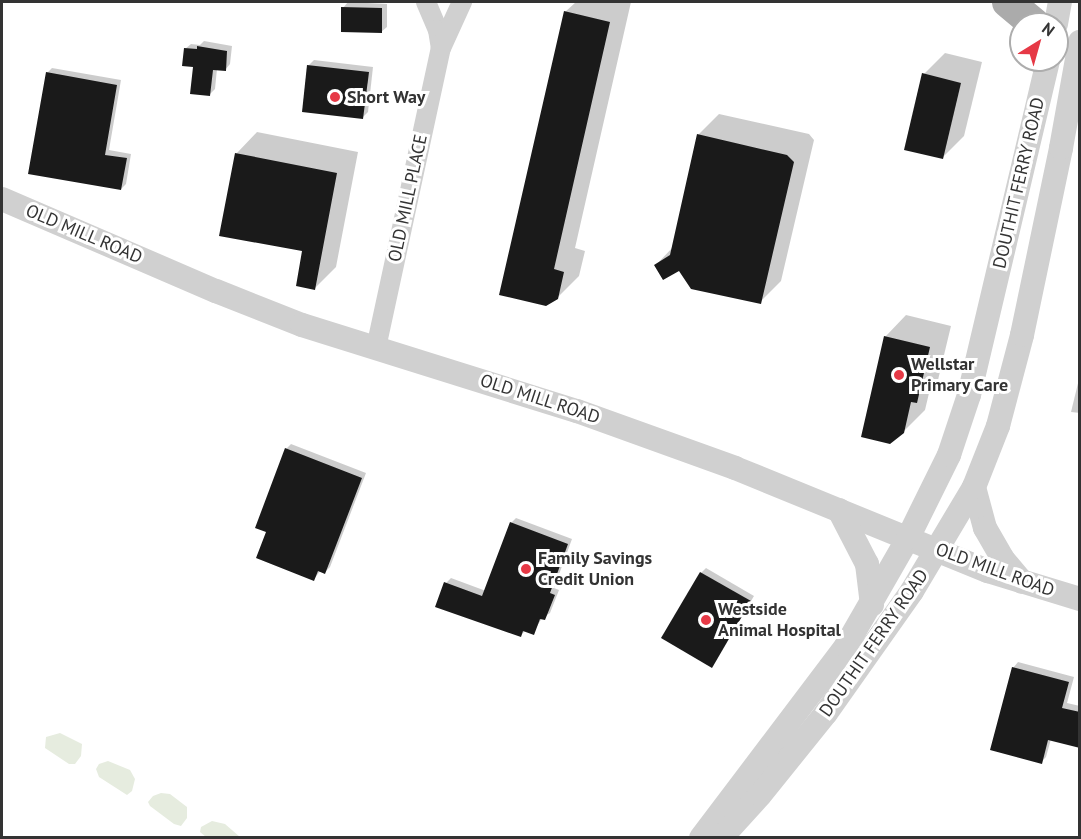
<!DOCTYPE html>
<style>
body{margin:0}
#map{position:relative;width:1081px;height:839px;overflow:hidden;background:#fff;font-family:"PT Sans",sans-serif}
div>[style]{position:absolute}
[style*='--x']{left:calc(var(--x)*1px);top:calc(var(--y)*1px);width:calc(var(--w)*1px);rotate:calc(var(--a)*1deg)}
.green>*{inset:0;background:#e6ecdf}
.shadow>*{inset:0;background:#0003}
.building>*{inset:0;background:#1a1a1a}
.minor>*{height:20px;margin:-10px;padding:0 10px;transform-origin:10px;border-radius:10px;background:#d0d0d0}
.tertiary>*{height:24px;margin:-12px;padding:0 12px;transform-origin:12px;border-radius:12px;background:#d0d0d0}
.primary>*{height:32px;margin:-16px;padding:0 16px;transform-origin:16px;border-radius:16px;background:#ababab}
.dots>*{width:16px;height:16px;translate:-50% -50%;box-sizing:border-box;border:3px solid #fff;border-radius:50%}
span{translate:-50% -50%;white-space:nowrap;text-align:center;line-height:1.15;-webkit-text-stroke:6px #fff;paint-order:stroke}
.poi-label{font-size:18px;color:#333;font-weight:700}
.left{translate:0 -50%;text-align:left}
.street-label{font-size:18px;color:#333}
.frame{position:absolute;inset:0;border:3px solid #333;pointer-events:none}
.north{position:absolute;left:1009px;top:12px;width:60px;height:60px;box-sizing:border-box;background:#fff;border:2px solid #adadad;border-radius:50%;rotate:37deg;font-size:16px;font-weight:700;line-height:24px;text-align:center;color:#333}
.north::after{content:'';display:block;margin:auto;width:21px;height:27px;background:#e63946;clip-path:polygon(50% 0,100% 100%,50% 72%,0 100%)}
</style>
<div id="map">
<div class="green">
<i style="clip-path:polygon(60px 733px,82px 744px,81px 756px,75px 764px,69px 764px,45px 748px,46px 737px)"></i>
<i style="clip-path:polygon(108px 761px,130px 770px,135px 779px,132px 791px,127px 795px,99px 777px,96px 769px,99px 764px)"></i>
<i style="clip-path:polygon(161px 793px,170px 794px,187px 807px,187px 818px,181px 826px,174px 824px,150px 806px,148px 802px,153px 796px)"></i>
<i style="clip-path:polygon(212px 821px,225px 824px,240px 837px,206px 837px,200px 832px,201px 827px)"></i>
</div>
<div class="shadow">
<i style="clip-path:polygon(348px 2px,387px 4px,387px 27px,381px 32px,343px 8px)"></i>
<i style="clip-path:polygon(576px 2px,631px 2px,575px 248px,585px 251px,579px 276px,557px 298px,501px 294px,565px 12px)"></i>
<i style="clip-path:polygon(204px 41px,232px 46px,230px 64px,225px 70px,217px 69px,215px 89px,210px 94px,185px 49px,191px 44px,200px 45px)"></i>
<i style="clip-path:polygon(945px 53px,982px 62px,964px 136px,942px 158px,924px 74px)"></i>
<i style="clip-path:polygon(314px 60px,373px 67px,368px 112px,363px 117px,308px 66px)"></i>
<i style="clip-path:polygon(52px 68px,121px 80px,109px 150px,131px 154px,126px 184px,121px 189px,47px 73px)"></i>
<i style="clip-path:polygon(719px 114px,809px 134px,814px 140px,781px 281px,760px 302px,680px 269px,656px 265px,673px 247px,698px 135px)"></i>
<i style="clip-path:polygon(257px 132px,358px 152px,336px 267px,315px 288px,304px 250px,236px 154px)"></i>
<i style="clip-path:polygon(906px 315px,951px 326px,938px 380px,930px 389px,925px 410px,903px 432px,885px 337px)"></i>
<i style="clip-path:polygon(1080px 375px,1080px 413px,1071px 412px)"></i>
<i style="clip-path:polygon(291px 444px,366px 473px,330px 567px,325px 572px,321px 570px,314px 579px,268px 531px,286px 449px)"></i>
<i style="clip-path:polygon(516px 518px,572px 539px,554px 588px,559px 590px,550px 613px,542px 618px,533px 633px,525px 631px,520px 636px,446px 583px,451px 578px,486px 591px,511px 523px)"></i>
<i style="clip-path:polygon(706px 568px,754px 596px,712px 666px,701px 573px)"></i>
<i style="clip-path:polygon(1018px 662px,1074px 677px,1067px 703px,1080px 706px,1080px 747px,1051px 739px,1046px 757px,1041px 762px,1013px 668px)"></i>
</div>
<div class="building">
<i style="clip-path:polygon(341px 7px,382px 8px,382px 33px,341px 32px)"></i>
<i style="clip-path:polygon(564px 11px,610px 22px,554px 269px,564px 272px,558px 299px,546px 306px,499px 295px)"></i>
<i style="clip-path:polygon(197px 46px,227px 51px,226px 71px,213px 70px,210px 96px,190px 94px,193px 67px,182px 66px,184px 48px,197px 49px)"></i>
<i style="clip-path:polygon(307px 65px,369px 72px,363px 119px,302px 112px)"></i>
<i style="clip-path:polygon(46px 72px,117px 85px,105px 155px,127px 158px,121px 190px,28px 174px)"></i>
<i style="clip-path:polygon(922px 73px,961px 83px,943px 159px,904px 150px)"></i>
<i style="clip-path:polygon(697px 134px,787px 155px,794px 162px,761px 304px,691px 289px,679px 271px,663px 280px,654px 265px,670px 255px)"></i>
<i style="clip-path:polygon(235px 153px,337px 173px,315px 290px,296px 286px,302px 251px,219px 236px)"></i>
<i style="clip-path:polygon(884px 336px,930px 347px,917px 403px,911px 402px,904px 433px,890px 444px,861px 437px)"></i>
<i style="clip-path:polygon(285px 448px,362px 478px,325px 574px,318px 571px,314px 581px,256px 558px,266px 532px,255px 528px)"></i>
<i style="clip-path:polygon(510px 522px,568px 544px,550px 593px,555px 595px,545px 620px,540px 619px,534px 635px,523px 631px,521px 637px,435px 607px,444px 582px,482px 596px)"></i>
<i style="clip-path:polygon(700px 572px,751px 601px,712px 668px,661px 638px)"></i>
<i style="clip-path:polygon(1012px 667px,1069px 682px,1062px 708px,1080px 712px,1080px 748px,1048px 740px,1042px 764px,990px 750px)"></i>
</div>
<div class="minor">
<i style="--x:426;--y:2;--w:30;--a:67"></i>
<i style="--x:438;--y:30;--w:18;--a:81"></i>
<i style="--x:376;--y:348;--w:307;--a:-77.8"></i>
<i style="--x:441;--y:48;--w:51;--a:-65.5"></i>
</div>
<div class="tertiary">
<i style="--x:1056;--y:24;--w:22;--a:-80"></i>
<i style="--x:2;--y:199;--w:233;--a:23.3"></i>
<i style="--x:216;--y:291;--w:92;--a:21.6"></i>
<i style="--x:302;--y:325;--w:288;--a:17.4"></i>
<i style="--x:577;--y:411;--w:168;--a:19.8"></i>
<i style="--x:735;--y:468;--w:273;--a:22.2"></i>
<i style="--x:988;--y:571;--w:96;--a:16.9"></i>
<i style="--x:974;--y:487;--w:42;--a:75"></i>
<i style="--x:985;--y:528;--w:34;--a:60"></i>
<i style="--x:1002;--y:558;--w:31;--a:50"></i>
<i style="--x:839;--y:510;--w:61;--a:62.6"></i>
<i style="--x:867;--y:564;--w:41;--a:83"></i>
<i style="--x:701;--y:838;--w:241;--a:-52.9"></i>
<i style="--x:846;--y:646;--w:125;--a:-60.1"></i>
<i style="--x:908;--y:538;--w:93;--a:-63.7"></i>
<i style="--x:949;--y:455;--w:63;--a:-71.6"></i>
<i style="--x:969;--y:395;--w:344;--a:-76.7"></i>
<i style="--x:721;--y:838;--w:58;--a:-47.8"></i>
<i style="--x:760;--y:795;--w:105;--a:-51.2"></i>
<i style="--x:826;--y:713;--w:149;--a:-54.8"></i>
<i style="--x:912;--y:591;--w:121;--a:-59.2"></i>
<i style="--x:974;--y:487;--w:66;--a:-68.5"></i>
<i style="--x:998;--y:426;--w:94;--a:-75.2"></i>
<i style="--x:1022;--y:335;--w:191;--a:-78.2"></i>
<i style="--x:1061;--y:148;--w:108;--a:-79.8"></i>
</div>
<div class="primary">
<i style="--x:1008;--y:2;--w:34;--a:40"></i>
</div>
<div class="dots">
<i style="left:335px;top:97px;background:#e63946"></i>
<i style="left:899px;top:375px;background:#e63946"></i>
<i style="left:526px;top:569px;background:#e63946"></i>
<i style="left:706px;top:620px;background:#e63946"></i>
</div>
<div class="poi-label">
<span class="left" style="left:347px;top:97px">Short Way</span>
<span class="left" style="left:911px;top:375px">Wellstar<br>Primary Care</span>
<span class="left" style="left:538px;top:569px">Family Savings<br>Credit Union</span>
<span class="left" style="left:718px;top:620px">Westside<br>Animal Hospital</span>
</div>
<div class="street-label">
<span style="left:1019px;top:183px;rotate:-77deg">DOUTHIT FERRY ROAD</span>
<span style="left:408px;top:198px;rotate:-78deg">OLD MILL PLACE</span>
<span style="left:84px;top:234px;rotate:23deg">OLD MILL ROAD</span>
<span style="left:540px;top:399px;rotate:18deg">OLD MILL ROAD</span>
<span style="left:995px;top:570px;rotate:20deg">OLD MILL ROAD</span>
<span style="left:874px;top:643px;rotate:-55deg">DOUTHIT FERRY ROAD</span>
</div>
<div class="frame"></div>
<div class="north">N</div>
</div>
